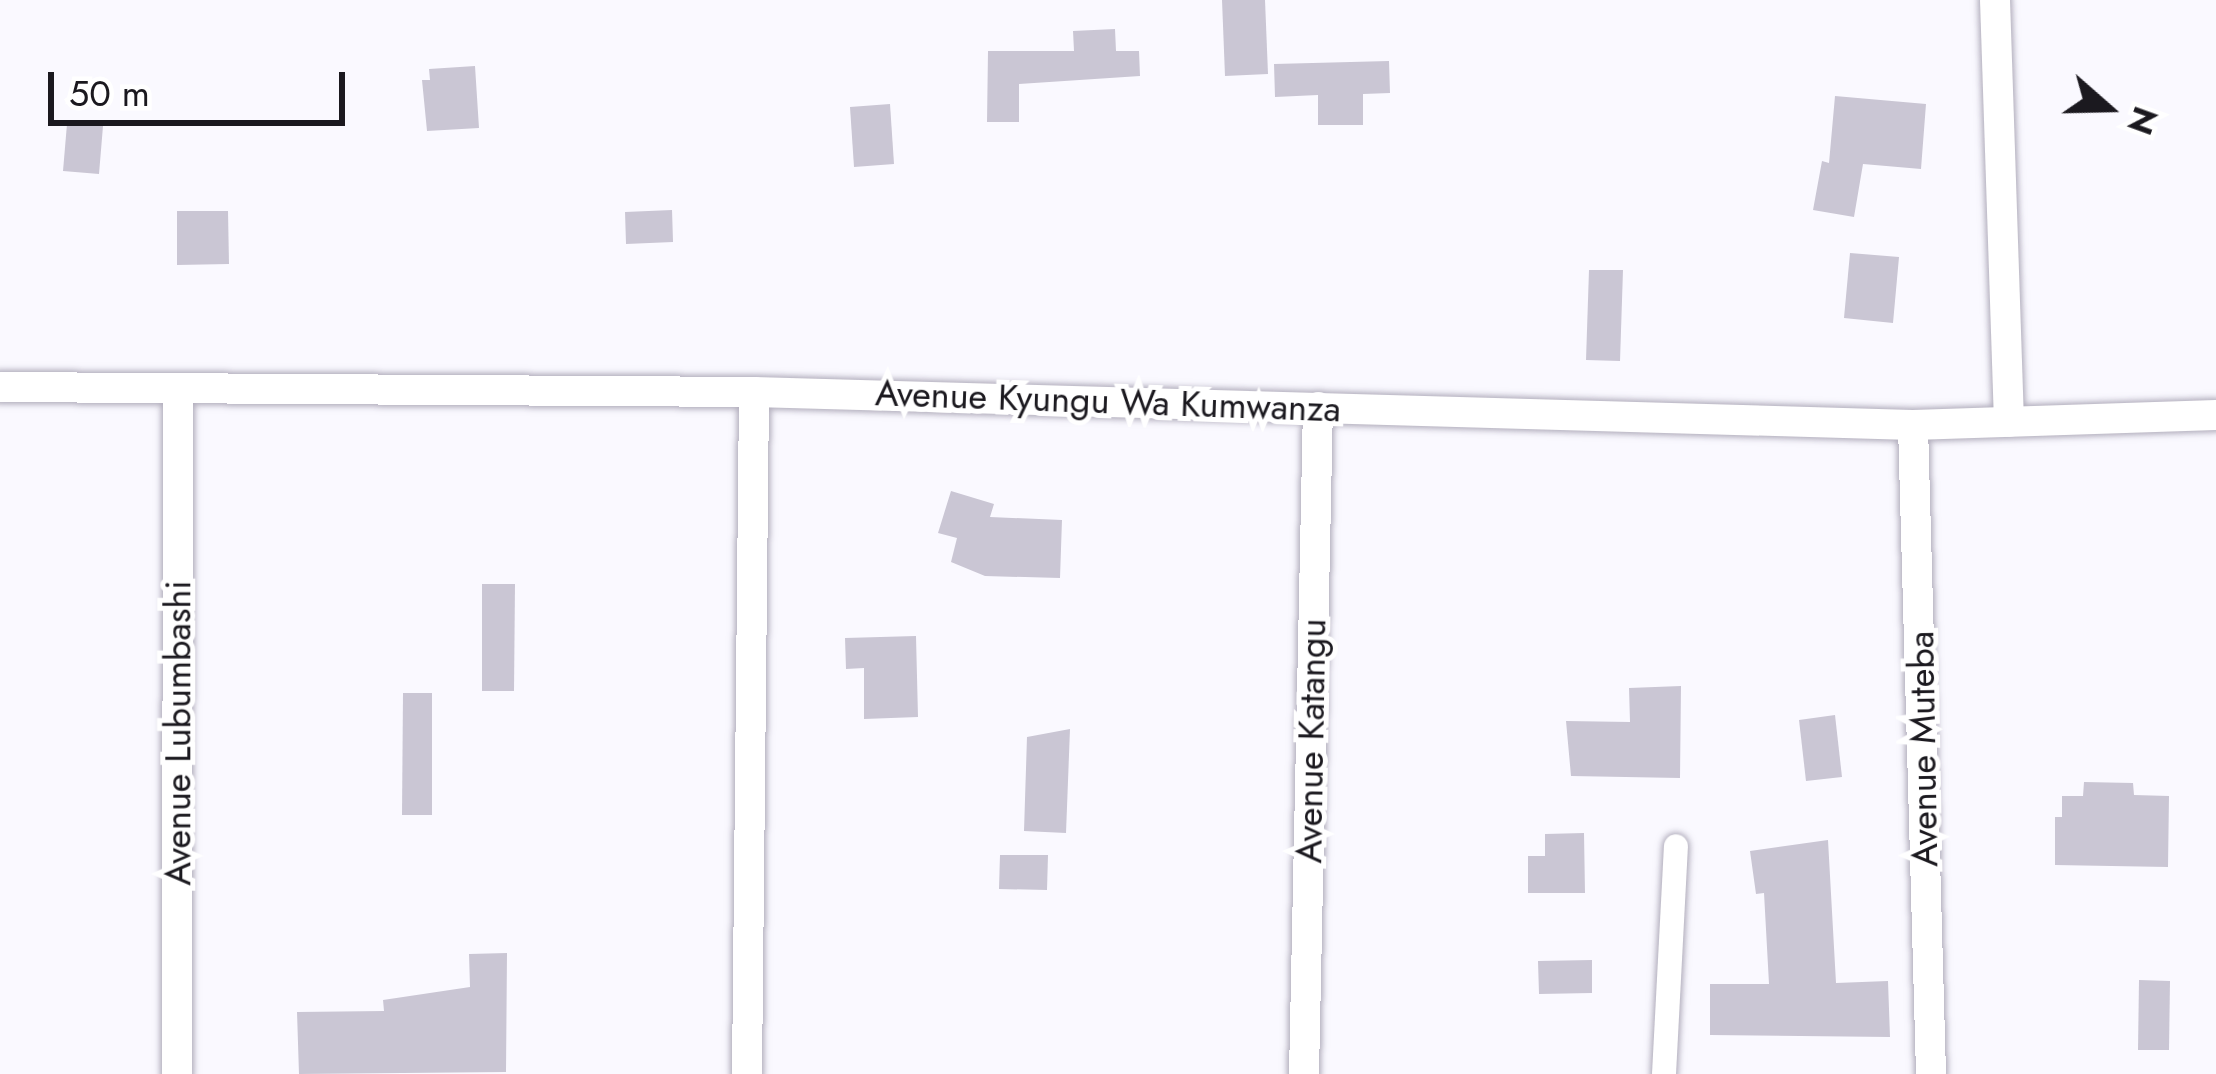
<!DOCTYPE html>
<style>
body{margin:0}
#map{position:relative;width:2216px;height:1074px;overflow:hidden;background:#faf9ff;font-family:Jost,sans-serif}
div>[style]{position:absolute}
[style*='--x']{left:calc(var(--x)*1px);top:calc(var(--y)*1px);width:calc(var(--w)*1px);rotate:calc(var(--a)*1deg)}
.building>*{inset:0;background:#cac6d4}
.roads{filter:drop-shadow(0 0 3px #b2aebd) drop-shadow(0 0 3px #b2aebd)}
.pedestrian>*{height:24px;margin:-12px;padding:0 12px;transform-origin:12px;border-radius:12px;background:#fff}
.minor>*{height:30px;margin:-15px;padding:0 15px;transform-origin:15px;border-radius:15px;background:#fff}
span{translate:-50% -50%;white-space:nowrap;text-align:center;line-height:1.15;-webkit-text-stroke:10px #fff;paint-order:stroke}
.street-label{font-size:36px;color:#1b191f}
.north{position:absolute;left:2048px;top:48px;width:120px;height:120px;-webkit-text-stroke:9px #fff;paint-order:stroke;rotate:110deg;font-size:33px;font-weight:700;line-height:48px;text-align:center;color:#1b191f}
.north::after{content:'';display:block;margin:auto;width:42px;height:54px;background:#1b191f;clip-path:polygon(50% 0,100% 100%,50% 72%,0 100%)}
.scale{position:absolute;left:48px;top:72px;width:297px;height:54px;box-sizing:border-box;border:6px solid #1b191f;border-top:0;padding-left:15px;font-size:36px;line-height:42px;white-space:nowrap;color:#1b191f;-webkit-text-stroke:9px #fff;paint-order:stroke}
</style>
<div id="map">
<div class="building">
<i style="clip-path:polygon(1222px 0,1265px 0,1268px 74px,1225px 76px)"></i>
<i style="clip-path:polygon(1115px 29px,1116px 51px,1139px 51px,1140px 76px,1019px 84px,1019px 122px,987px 122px,988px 51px,1074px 51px,1073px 31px)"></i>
<i style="clip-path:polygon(1389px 61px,1390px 93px,1363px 94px,1363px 125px,1318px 125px,1318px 95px,1275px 97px,1274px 64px)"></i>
<i style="clip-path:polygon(475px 66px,479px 128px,427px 131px,422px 80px,430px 80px,429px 69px)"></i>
<i style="clip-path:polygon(1835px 96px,1926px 104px,1921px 169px,1863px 164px,1854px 217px,1813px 210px,1822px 161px,1829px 163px)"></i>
<i style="clip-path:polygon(890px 104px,894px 164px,854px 167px,850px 107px)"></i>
<i style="clip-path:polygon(67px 124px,103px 126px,99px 174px,63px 171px)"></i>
<i style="clip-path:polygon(672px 210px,673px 242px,626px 244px,625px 212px)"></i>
<i style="clip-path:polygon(177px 211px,228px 211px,229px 264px,177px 265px)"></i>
<i style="clip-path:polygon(1850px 253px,1899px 257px,1893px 323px,1844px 318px)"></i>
<i style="clip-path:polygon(1589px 270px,1623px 270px,1620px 361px,1586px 360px)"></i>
<i style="clip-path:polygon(951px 491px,994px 504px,990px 517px,1062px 520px,1060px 578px,985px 576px,951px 562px,957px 538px,938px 533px)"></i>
<i style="clip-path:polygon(482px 584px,515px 584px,514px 691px,482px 691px)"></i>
<i style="clip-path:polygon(916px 636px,918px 717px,864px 719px,864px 668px,846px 669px,845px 638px)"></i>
<i style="clip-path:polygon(1681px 686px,1680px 778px,1571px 776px,1566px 721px,1630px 722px,1629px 688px)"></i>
<i style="clip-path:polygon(403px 693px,432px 693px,432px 815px,402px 815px)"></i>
<i style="clip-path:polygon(1835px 715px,1842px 777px,1806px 781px,1799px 720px)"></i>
<i style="clip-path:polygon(1070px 729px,1066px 833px,1024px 831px,1027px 737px)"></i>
<i style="clip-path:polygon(2084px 782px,2133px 783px,2134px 795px,2169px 796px,2168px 867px,2055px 865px,2055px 817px,2062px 817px,2062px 796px,2083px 796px)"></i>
<i style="clip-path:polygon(1584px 833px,1585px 893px,1528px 893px,1528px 856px,1545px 856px,1545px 834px)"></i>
<i style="clip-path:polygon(1828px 840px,1836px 983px,1888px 981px,1890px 1037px,1710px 1035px,1710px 984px,1769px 984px,1764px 893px,1756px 894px,1750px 851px)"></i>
<i style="clip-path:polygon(1000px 855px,1048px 855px,1047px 890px,999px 889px)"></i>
<i style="clip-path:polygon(507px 953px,506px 1072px,299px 1074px,297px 1012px,384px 1011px,383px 1000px,470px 987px,469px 954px)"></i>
<i style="clip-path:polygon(1592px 960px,1592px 993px,1539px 994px,1538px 961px)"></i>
<i style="clip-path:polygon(2139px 980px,2170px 981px,2169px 1050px,2138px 1050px)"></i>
</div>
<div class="roads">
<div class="pedestrian">
<i style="--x:1664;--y:1074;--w:228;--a:-87"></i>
</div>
<div class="minor">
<i style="--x:1995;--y:0;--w:422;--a:88.1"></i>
<i style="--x:0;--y:387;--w:754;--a:0.38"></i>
<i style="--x:754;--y:392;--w:1159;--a:1.63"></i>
<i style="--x:1913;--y:425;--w:303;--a:-1.9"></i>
<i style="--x:1913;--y:425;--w:649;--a:88.41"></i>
<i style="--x:177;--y:1074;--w:681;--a:-89.92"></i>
<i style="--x:747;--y:1074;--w:682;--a:-89.41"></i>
<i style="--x:1304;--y:1074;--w:667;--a:-88.8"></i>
</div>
</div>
<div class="street-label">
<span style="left:1108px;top:401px;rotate:2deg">Avenue Kyungu Wa Kumwanza</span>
<span style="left:178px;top:733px;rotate:-90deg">Avenue Lubumbashi</span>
<span style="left:1311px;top:741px;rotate:-89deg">Avenue Katangu</span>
<span style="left:1923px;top:749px;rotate:-91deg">Avenue Muteba</span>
</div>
<div class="north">N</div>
<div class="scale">50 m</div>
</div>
